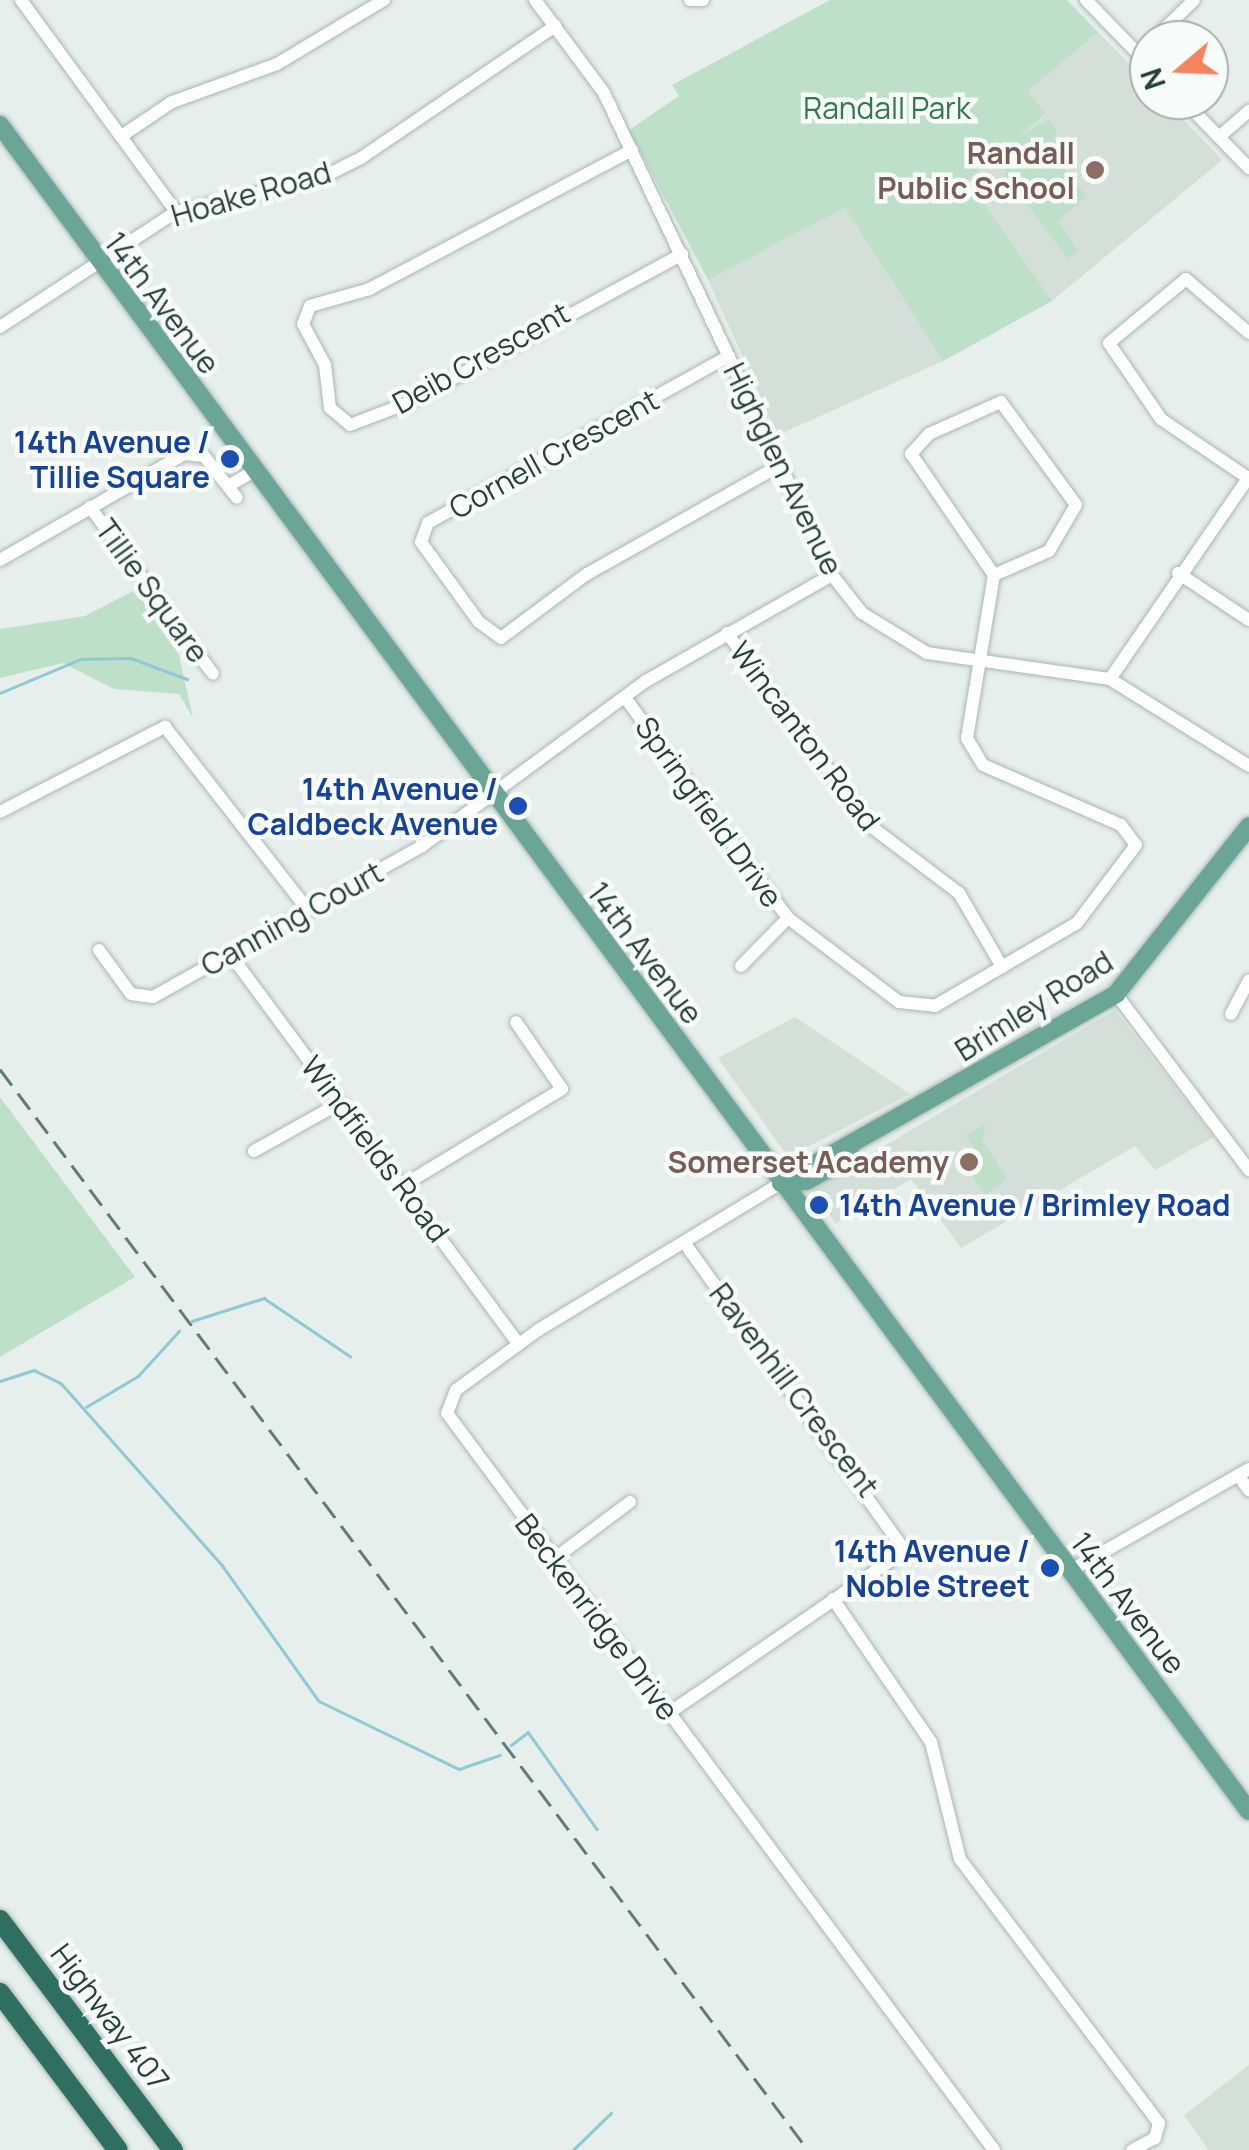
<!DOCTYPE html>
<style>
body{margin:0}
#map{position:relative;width:1249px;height:2150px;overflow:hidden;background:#e6efeb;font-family:Manrope,sans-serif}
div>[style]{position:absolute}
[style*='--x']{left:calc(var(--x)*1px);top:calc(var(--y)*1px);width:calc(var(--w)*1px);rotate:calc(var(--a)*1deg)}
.built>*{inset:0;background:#d4dfda}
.green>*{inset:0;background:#bfe0c8}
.stream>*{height:2.5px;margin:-1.25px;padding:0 1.25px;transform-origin:1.25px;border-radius:1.25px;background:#8ec9d4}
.roads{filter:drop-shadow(0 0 2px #a8b8b2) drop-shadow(0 0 2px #a8b8b2)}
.minor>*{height:12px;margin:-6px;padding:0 6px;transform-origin:6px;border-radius:6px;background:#fff}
.major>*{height:18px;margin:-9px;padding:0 9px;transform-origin:9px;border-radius:9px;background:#6aa596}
.highway>*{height:20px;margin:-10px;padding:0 10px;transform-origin:10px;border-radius:10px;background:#2f6f62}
.rail>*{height:2.5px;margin-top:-1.25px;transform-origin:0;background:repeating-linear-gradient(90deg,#5f7d75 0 20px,transparent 0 30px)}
.dots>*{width:28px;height:28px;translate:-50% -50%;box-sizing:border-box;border:5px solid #f7fbf9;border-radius:50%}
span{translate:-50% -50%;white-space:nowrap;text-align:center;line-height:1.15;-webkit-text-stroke:9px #f7fbf9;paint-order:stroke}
.park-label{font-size:30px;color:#2d7a4b}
.education-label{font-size:30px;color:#785e54;font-weight:700}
.right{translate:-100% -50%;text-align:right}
.street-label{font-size:30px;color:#24423a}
.transit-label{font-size:30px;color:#164399;font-weight:700}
.left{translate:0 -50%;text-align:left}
.north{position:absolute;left:1129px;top:20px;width:100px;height:100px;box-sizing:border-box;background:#f7fbf9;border:2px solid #a3b1ad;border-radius:50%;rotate:251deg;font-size:28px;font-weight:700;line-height:40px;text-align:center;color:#24423a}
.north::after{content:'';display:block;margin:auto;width:35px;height:45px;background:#f4845f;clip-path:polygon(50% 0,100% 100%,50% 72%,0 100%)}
</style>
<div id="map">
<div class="built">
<i style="clip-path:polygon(1098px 32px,1149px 84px,1149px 100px,1165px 100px,1222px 160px,1052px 301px,968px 180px,1045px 115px,1027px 91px)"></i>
<i style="clip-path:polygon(845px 208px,943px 361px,778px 435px,708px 280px)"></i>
<i style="clip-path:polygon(1115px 1010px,1214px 1137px,1155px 1170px,1135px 1146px,961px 1248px,911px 1179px,836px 1224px,811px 1189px)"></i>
<i style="clip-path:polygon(795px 1017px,910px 1094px,788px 1157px,718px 1058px)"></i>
<i style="clip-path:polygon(1249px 2065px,1249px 2150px,1208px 2150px,1184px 2115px)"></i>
</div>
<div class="green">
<i style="clip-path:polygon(830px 0,1067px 0,1098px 32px,1028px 91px,1045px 114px,1018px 138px,1049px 119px,1056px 130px,1052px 152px,1086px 196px,1059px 221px,1078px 251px,1068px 259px,1005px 175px,1004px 150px,968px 180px,1052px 301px,943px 361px,845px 208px,708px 280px,629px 130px,679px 96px,672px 85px)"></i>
<i style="clip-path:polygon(135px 590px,177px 647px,193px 718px,179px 694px,114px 689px,63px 663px,0 678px,0 629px,85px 616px)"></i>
<i style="clip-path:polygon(0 1097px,135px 1277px,0 1357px)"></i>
<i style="clip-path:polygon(986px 1124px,982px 1140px,1007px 1178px,986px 1195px,966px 1167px,979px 1159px,966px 1135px)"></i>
</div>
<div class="stream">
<i style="--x:0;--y:693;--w:88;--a:-22.8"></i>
<i style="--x:81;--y:659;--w:50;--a:-1.1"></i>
<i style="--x:131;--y:658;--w:60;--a:20.6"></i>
<i style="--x:192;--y:1321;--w:76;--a:-17.7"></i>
<i style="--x:264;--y:1298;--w:104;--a:34"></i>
<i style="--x:0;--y:1381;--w:36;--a:-18"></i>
<i style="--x:34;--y:1370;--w:30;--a:26"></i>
<i style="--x:61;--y:1383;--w:243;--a:48.5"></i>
<i style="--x:222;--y:1565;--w:167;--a:54.5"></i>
<i style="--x:319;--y:1701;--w:156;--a:25.9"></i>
<i style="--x:459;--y:1769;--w:43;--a:-18.9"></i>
<i style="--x:86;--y:1407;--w:61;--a:-30.8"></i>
<i style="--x:138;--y:1376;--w:61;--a:-47.7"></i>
<i style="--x:511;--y:1745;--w:21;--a:-37"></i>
<i style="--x:528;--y:1732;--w:119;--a:54.6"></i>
<i style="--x:573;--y:2150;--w:53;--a:-44.2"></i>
</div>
<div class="roads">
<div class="minor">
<i style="--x:21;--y:0;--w:263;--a:53.8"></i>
<i style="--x:535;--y:0;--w:116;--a:53.4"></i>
<i style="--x:604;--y:93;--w:533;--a:64.68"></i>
<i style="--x:832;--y:575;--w:48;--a:51.7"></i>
<i style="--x:862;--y:613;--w:76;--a:31.6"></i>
<i style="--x:927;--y:653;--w:185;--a:8.1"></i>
<i style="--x:1110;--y:679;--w:164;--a:32"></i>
<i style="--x:690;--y:0;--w:13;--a:0"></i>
<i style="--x:1086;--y:0;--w:91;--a:45.9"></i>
<i style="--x:1153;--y:40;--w:57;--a:-44.3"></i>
<i style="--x:1183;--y:100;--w:95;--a:45.9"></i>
<i style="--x:123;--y:135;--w:59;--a:-34"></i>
<i style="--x:172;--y:102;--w:112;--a:-19.9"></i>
<i style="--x:277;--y:64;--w:125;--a:-30.9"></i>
<i style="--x:1219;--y:137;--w:40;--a:-41"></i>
<i style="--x:632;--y:150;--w:297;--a:152.1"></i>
<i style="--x:370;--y:289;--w:62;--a:164.2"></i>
<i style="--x:310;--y:306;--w:19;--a:111"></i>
<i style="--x:303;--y:324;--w:47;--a:61.8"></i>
<i style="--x:325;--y:365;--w:43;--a:83.4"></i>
<i style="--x:330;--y:408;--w:26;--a:40"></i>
<i style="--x:350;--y:425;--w:62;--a:-20.8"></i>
<i style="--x:408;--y:403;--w:312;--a:-28.5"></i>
<i style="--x:0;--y:327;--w:210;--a:-33.2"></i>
<i style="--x:176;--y:212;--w:149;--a:-13.2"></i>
<i style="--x:321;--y:178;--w:45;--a:-26.6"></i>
<i style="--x:361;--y:158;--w:235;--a:-34.2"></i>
<i style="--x:729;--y:356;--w:344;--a:151"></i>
<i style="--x:428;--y:523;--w:20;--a:110"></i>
<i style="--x:421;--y:542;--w:99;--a:54.1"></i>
<i style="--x:479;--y:622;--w:27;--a:36"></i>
<i style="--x:501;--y:638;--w:107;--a:-36.7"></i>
<i style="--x:587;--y:574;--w:220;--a:-29.4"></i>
<i style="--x:1248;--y:478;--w:105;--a:-145.9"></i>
<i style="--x:1161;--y:419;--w:92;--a:-124.4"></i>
<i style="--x:1109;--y:343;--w:100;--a:-39.7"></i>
<i style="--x:1186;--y:279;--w:83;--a:40.6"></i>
<i style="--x:228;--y:486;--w:30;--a:-30"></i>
<i style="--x:90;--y:507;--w:207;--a:53.6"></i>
<i style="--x:0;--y:560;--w:212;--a:-29.9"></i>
<i style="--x:184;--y:454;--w:20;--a:6"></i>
<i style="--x:204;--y:456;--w:53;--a:51.8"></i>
<i style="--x:1178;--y:573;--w:85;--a:33.5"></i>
<i style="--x:727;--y:633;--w:239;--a:53.5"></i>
<i style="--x:869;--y:825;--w:113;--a:37.1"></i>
<i style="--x:959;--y:893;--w:86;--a:59.8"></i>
<i style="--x:1110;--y:679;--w:245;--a:-55.5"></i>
<i style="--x:626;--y:699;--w:272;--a:53.5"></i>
<i style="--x:788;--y:918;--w:139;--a:37.1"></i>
<i style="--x:899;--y:1002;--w:36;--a:6"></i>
<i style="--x:935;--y:1006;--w:164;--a:-30.3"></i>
<i style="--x:1077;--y:923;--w:98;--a:-52.9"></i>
<i style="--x:1136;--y:845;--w:25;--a:-127"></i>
<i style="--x:1121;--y:825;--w:150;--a:-156.5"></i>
<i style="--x:983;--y:765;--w:31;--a:-121"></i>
<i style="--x:967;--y:738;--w:165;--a:-80.6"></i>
<i style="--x:994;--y:575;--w:147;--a:-124.4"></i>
<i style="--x:911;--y:454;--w:27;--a:-48"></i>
<i style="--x:929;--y:434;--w:79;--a:-24"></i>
<i style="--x:1001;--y:402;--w:127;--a:53.9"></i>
<i style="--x:1076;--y:505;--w:53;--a:120.4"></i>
<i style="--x:1049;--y:551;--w:60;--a:156.4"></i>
<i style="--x:0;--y:812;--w:186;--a:-27.3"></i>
<i style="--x:165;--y:727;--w:232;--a:52"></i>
<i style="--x:99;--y:950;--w:54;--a:54"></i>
<i style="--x:131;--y:994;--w:22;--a:8"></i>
<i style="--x:153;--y:997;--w:308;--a:-29.3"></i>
<i style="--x:422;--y:846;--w:278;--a:-36.4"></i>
<i style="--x:646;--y:681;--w:214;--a:-29.7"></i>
<i style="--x:230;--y:954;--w:485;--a:53.5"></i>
<i style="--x:741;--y:966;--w:67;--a:-45.6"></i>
<i style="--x:1116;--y:994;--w:221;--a:52.9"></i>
<i style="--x:1231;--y:1014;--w:38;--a:-62"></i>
<i style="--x:254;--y:1151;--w:98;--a:-29.2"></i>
<i style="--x:781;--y:1183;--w:285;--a:148.8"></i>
<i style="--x:537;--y:1331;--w:100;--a:143.9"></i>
<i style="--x:456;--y:1390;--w:25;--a:111"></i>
<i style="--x:447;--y:1413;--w:918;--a:53.42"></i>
<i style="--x:402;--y:1186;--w:187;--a:-31.2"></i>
<i style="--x:562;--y:1089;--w:81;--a:-124.5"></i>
<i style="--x:1238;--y:1475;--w:19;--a:54"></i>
<i style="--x:554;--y:1559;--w:95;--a:-36.9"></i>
<i style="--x:1070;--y:1571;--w:206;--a:-29.7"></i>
<i style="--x:833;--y:1599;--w:173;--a:55.6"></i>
<i style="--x:931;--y:1742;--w:121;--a:76.1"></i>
<i style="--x:960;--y:1859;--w:331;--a:53"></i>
<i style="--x:1159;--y:2123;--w:16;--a:105"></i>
<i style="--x:1155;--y:2138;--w:26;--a:152"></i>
<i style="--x:669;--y:1713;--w:286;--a:-34.5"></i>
<i style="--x:905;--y:1551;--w:380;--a:-125.6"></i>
</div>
<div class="major">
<i style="--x:0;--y:125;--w:2098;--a:53.47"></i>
<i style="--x:781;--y:1183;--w:385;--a:-29.4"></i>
<i style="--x:1116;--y:994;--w:214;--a:-51.6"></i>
<i style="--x:781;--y:1183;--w:25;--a:-5"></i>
<i style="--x:806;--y:1181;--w:43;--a:-28.9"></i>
<i style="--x:844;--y:1160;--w:17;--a:-65"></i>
</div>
<div class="highway">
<i style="--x:0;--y:1920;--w:288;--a:53.1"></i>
<i style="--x:0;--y:1993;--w:196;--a:53.1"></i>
</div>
</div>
<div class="rail">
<i style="--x:0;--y:1069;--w:1350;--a:53.22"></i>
</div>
<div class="dots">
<i style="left:1095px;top:170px;background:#8d6e63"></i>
<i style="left:230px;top:459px;background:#1a4fb4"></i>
<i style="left:518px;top:806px;background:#1a4fb4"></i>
<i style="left:969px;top:1162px;background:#8d6e63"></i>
<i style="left:819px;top:1205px;background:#1a4fb4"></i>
<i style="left:1050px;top:1568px;background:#1a4fb4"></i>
</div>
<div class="park-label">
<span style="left:887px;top:108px">Randall Park</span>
</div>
<div class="education-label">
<span class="right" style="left:1075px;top:170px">Randall<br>Public School</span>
<span class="right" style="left:949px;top:1162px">Somerset Academy</span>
</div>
<div class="street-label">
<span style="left:251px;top:194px;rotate:-16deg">Hoake Road</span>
<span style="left:162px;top:303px;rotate:53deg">14th Avenue</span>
<span style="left:481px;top:358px;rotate:-29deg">Deib Crescent</span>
<span style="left:554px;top:454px;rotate:-29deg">Cornell Crescent</span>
<span style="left:783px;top:469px;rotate:64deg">Highglen Avenue</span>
<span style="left:152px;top:591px;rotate:54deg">Tillie Square</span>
<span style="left:805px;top:736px;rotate:53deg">Wincanton Road</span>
<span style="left:709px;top:812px;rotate:54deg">Springfield Drive</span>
<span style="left:292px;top:919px;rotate:-29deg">Canning Court</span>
<span style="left:645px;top:953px;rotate:53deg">14th Avenue</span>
<span style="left:1034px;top:1006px;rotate:-32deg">Brimley Road</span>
<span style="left:375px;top:1149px;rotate:53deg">Windfields Road</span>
<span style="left:794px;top:1390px;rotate:53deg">Ravenhill Crescent</span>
<span style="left:1128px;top:1603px;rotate:53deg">14th Avenue</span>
<span style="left:597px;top:1617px;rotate:53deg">Beckenridge Drive</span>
<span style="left:110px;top:2017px;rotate:53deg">Highway 407</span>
</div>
<div class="transit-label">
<span class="right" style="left:210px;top:459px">14th Avenue /<br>Tillie Square</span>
<span class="right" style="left:498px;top:806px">14th Avenue /<br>Caldbeck Avenue</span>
<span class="left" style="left:839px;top:1205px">14th Avenue / Brimley Road</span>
<span class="right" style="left:1030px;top:1568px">14th Avenue /<br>Noble Street</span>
</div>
<div class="north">N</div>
</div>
